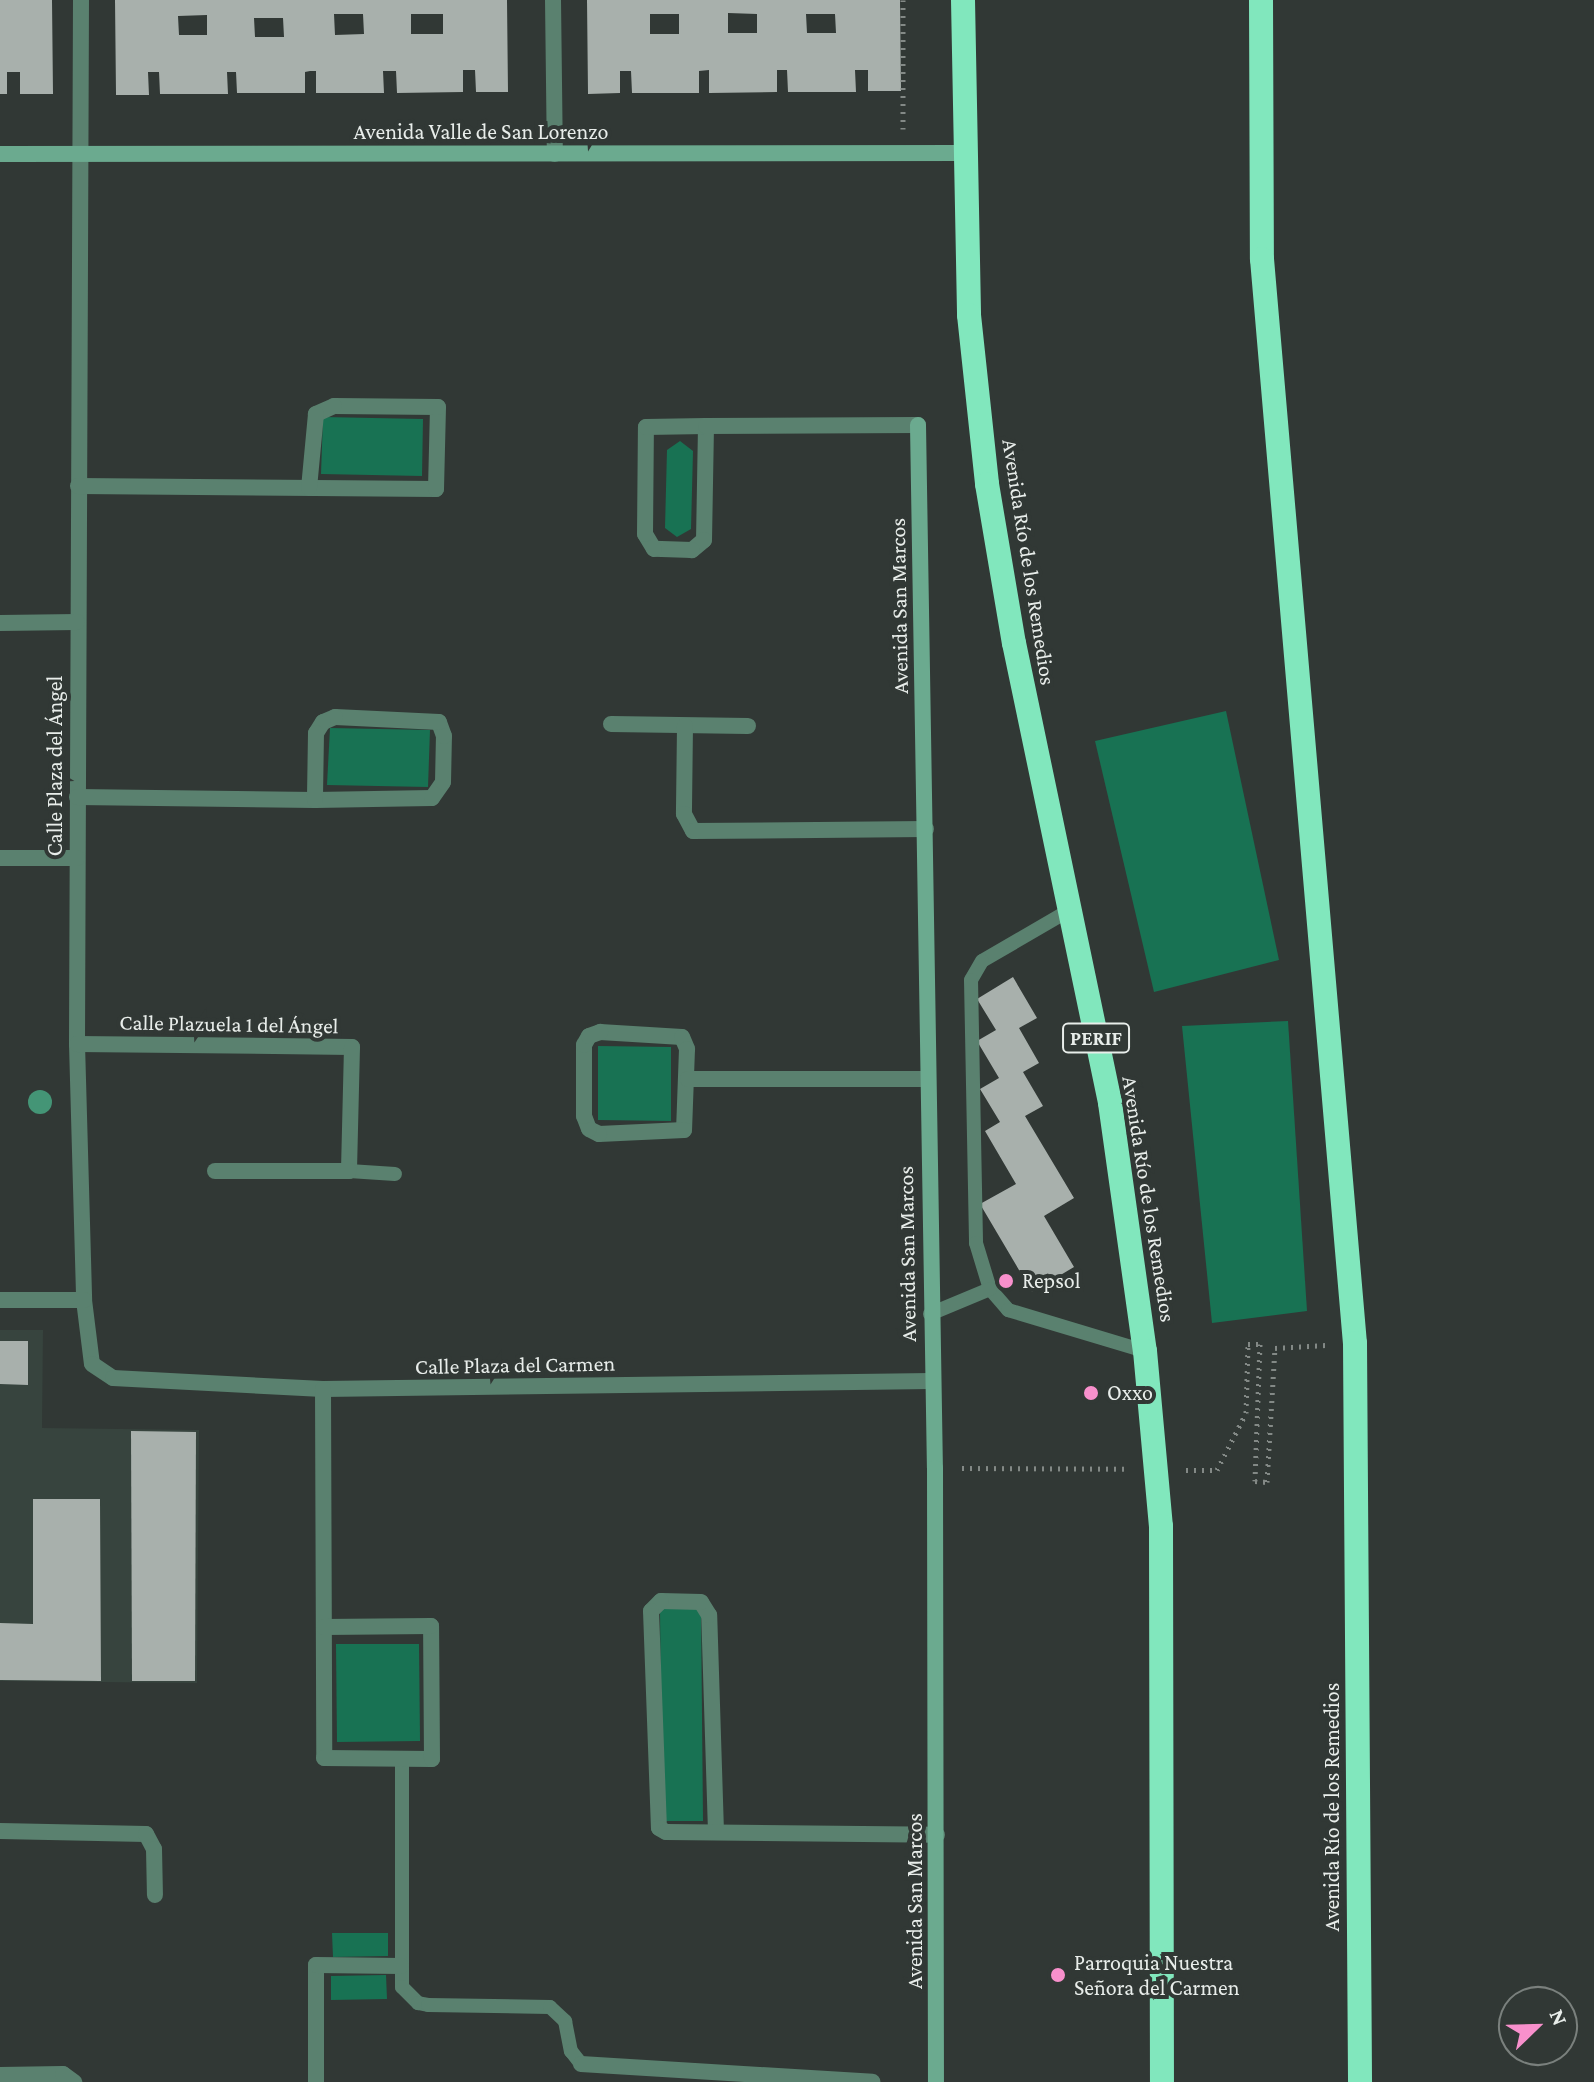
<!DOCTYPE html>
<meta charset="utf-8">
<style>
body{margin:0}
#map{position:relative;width:1594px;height:2082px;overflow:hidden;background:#313835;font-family:"Crimson Pro",serif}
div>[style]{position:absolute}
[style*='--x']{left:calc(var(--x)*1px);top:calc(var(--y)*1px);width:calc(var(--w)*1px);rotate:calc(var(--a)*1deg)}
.built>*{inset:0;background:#37443e}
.green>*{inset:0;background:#187253}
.building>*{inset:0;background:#a8b0ac}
.path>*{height:5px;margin-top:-2.5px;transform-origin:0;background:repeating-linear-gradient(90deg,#838986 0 2px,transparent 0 8px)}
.lane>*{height:14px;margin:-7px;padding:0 7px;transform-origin:7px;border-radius:7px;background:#5a816f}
.street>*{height:16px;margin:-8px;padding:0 8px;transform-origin:8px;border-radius:8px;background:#5a816f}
.secondary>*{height:16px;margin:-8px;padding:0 8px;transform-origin:8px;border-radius:8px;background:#6baa8f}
.highway>*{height:24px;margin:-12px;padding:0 12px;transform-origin:12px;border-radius:12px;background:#81e7bd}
.trees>*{width:24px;height:24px;margin:-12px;border-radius:50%;background:#449576}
.dots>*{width:22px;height:22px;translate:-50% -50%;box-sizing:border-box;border:4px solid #313835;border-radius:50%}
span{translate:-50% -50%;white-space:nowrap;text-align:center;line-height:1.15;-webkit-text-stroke:8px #313835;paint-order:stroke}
.shield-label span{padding:2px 6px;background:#313835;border:2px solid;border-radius:6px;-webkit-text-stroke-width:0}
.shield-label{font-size:20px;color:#e8edea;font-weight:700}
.street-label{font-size:22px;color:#e8edea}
.poi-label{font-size:22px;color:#e8edea}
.left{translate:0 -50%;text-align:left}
.north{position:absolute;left:1498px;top:1986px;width:80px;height:80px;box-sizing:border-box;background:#313835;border:2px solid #7a807d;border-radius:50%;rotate:67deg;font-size:22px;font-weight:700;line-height:32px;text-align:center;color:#e8edea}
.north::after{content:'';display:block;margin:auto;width:28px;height:36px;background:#f890cc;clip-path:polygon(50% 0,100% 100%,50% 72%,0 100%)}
</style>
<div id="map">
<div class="built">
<i style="clip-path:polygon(0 1330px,43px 1330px,42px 1428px,199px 1430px,197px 1683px,0 1681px)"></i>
</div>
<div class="green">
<i style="clip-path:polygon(323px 417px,423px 419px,422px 476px,321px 474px)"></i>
<i style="clip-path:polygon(680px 441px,693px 451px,691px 529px,677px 537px,665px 528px,667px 450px)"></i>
<i style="clip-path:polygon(1226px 711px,1279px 960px,1154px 992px,1095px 741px)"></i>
<i style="clip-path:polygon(330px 728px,430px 730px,428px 787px,327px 785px)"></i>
<i style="clip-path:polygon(1288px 1021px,1307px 1311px,1212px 1323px,1182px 1026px)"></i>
<i style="clip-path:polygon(598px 1046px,671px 1047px,671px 1121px,598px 1120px)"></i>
<i style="clip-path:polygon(660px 1609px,701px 1609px,703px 1821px,662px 1821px)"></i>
<i style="clip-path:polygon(336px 1644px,419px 1644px,420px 1741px,337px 1742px)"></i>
<i style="clip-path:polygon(332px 1933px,388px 1933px,388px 1956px,333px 1957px)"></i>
<i style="clip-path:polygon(386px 1975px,387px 1999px,331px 2000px,331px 1976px)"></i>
</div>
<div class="building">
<i style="clip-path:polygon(0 0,52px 0,53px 94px,20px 94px,20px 72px,7px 72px,7px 94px,0 94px)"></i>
<i style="clip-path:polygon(evenodd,115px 0,507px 0,508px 92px,476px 92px,475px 70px,463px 70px,463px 92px,397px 93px,396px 71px,383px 71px,384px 93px,316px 93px,316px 71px,310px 71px,305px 72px,305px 93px,237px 93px,236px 72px,227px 72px,228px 94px,160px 94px,159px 72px,148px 72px,149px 95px,116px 95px,115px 0,334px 14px,363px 14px,364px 34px,335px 35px,334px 14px,115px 0,411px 14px,443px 14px,443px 34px,411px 34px,411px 14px,115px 0,207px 15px,207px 35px,179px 35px,178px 16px,207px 15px,115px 0,254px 18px,283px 18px,284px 37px,255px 37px,254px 18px)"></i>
<i style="clip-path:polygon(evenodd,587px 0,900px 0,901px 91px,868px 91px,868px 70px,855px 70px,856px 92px,788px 92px,787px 70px,777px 70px,777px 92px,709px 93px,709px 70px,699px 71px,699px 93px,632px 93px,631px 71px,620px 71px,620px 93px,588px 94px,587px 0,728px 13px,757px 14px,757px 33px,728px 33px,728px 13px,587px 0,650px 14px,679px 14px,679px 34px,650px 34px,650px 14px,587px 0,806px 14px,835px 14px,836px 33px,807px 33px,806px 14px)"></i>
<i style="clip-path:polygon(1013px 977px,1037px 1018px,1019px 1028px,1039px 1063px,1023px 1072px,1043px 1106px,1025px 1116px,1074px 1198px,1044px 1216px,1074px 1267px,1032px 1292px,980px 1204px,1016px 1184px,985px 1131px,1000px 1122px,980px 1089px,999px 1078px,977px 1041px,996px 1030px,977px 999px)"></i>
<i style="clip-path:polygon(0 1341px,28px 1341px,28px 1385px,0 1384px)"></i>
<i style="clip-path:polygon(131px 1431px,196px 1432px,195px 1681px,132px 1681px)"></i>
<i style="clip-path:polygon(33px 1499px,100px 1499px,101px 1681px,0 1680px,0 1623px,33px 1624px)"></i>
</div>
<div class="path">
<i style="--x:903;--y:0;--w:129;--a:90"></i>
<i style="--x:962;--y:1468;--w:166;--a:0.3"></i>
<i style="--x:1186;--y:1470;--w:31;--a:0"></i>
<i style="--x:1217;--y:1470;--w:64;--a:-63"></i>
<i style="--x:1246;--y:1413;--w:69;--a:-88.3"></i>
<i style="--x:1248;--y:1344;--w:12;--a:0"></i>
<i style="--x:1260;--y:1344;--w:137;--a:92.1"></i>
<i style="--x:1255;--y:1481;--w:12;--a:5"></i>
<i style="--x:1267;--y:1482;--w:134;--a:-86.6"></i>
<i style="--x:1275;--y:1348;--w:51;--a:-3.4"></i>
</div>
<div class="lane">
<i style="--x:1068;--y:911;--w:99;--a:149.8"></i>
<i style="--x:982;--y:961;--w:22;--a:120"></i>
<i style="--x:971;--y:980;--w:263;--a:88.9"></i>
<i style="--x:976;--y:1243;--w:48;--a:73.1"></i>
<i style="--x:990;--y:1289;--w:28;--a:49"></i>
<i style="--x:1008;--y:1310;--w:143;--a:16.7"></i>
<i style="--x:349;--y:1171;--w:46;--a:3.7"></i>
<i style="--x:930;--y:1314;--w:65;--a:-22.6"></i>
<i style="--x:402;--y:1759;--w:228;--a:90"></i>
<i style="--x:402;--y:1987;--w:23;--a:45"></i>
<i style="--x:418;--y:2003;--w:10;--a:11"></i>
<i style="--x:428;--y:2005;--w:122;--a:0.9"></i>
<i style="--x:550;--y:2007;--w:21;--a:43"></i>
<i style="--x:565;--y:2021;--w:31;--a:79"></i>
<i style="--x:571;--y:2051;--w:16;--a:52"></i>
</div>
<div class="street">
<i style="--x:81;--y:0;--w:1044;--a:90.22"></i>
<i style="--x:77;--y:1044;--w:256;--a:88.4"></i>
<i style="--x:84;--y:1300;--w:64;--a:82.9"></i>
<i style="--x:92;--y:1364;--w:25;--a:34"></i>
<i style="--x:113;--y:1378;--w:210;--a:3"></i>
<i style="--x:323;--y:1389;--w:608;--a:-0.75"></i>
<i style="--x:553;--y:0;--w:154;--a:89.3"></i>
<i style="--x:706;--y:426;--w:114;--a:91"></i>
<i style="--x:704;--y:540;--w:16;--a:140"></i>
<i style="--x:692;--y:550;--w:38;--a:-178"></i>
<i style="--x:654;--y:549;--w:17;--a:-121"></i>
<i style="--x:645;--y:534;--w:107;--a:-89.5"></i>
<i style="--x:646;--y:427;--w:60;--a:-1"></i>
<i style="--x:706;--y:426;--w:212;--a:-0.3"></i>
<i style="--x:78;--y:486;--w:358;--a:0.5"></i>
<i style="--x:436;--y:489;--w:82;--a:-88.6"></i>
<i style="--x:438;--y:407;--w:104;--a:-179.4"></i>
<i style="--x:334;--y:406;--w:20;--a:156"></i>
<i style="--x:316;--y:414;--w:74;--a:95.4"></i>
<i style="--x:0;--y:623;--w:77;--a:-0.7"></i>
<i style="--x:611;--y:724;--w:137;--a:0.8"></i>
<i style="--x:685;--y:726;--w:88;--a:90.7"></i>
<i style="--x:684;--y:814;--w:19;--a:62"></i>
<i style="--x:693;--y:831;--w:233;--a:-0.5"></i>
<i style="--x:77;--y:797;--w:238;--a:0.7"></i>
<i style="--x:315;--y:800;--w:117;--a:-1"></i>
<i style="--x:432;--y:798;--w:19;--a:-55"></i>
<i style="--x:443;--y:782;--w:46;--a:-88.8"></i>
<i style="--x:444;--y:736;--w:15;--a:-110"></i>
<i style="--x:439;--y:722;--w:104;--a:-177.2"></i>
<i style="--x:335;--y:717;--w:13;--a:157"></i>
<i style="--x:323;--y:722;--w:13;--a:122"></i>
<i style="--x:316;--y:733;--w:67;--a:90.9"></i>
<i style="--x:0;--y:858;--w:77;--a:0"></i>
<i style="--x:600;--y:1032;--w:82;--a:3.5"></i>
<i style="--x:682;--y:1037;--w:13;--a:67"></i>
<i style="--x:687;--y:1049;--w:81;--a:92.1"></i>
<i style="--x:684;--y:1130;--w:85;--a:177.3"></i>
<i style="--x:599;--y:1134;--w:11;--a:-153"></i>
<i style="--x:589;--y:1129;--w:14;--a:-111"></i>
<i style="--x:584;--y:1116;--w:71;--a:-90"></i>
<i style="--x:584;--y:1045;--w:10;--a:-61"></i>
<i style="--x:589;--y:1036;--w:12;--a:-20"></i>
<i style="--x:77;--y:1044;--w:275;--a:0.6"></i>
<i style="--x:352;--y:1047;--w:124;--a:91.4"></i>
<i style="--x:349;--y:1171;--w:134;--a:180"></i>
<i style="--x:688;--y:1079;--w:239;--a:0"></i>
<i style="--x:0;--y:1300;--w:84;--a:0"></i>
<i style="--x:323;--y:1389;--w:369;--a:89.8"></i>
<i style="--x:324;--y:1758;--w:108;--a:0.5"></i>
<i style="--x:432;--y:1759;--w:133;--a:-90.4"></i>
<i style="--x:431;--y:1626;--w:107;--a:179.5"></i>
<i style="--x:0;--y:1831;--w:146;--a:1.2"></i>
<i style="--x:146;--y:1834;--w:17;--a:62"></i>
<i style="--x:154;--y:1849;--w:46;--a:88.8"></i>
<i style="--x:716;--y:1832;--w:217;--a:-91.8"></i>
<i style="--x:709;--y:1615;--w:15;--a:-122"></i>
<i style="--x:701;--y:1602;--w:40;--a:-178.6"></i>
<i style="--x:661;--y:1601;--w:14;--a:135"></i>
<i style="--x:651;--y:1611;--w:217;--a:87.9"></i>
<i style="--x:659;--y:1828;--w:8;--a:30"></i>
<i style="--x:666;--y:1832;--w:271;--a:0.6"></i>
<i style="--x:581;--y:2064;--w:292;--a:3.5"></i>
<i style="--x:0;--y:2075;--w:63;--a:-0.9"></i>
<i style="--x:63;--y:2074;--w:14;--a:36"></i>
<i style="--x:316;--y:2082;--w:117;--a:-90"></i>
<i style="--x:316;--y:1965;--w:85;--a:0.7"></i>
</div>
<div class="secondary">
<i style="--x:0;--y:154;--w:963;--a:-0.06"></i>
<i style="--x:918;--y:425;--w:1043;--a:89.07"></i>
<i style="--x:935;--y:1468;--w:614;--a:89.91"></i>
</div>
<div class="highway">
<i style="--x:963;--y:0;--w:315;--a:88.9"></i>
<i style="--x:969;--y:315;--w:170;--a:83.9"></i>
<i style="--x:987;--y:484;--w:161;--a:80.4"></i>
<i style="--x:1014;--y:643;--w:470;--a:78.2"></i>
<i style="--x:1110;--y:1103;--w:250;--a:82"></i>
<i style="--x:1145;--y:1351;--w:176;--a:84.8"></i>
<i style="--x:1161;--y:1526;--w:556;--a:89.9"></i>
<i style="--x:1261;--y:0;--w:259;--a:89.8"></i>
<i style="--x:1262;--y:259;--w:1088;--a:85.1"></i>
<i style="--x:1355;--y:1343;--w:739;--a:89.61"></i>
</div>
<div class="trees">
<i style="left:40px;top:1102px"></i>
</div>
<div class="dots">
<i style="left:1006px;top:1281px;background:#f890cc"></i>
<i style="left:1091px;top:1393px;background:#f890cc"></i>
<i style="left:1058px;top:1975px;background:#f890cc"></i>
</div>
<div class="shield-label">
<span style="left:1096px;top:1038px">PERIF</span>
</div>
<div class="street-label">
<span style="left:481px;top:132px">Avenida Valle de San Lorenzo</span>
<span style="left:1029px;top:562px;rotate:81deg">Avenida Río de los Remedios</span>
<span style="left:899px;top:606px;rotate:-91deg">Avenida San Marcos</span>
<span style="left:55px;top:766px;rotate:-90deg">Calle Plaza del Ángel</span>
<span style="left:229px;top:1024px;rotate:1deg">Calle Plazuela 1 del Ángel</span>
<span style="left:1149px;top:1199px;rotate:81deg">Avenida Río de los Remedios</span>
<span style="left:907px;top:1254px;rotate:-91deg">Avenida San Marcos</span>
<span style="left:515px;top:1365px;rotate:-1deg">Calle Plaza del Carmen</span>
<span style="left:1332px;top:1807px;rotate:-90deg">Avenida Río de los Remedios</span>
<span style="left:915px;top:1901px;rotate:-90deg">Avenida San Marcos</span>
</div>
<div class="poi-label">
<span class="left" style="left:1022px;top:1281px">Repsol</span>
<span class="left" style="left:1107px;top:1393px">Oxxo</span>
<span class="left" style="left:1074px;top:1975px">Parroquia Nuestra<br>Señora del Carmen</span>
</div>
<div class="north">N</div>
</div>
